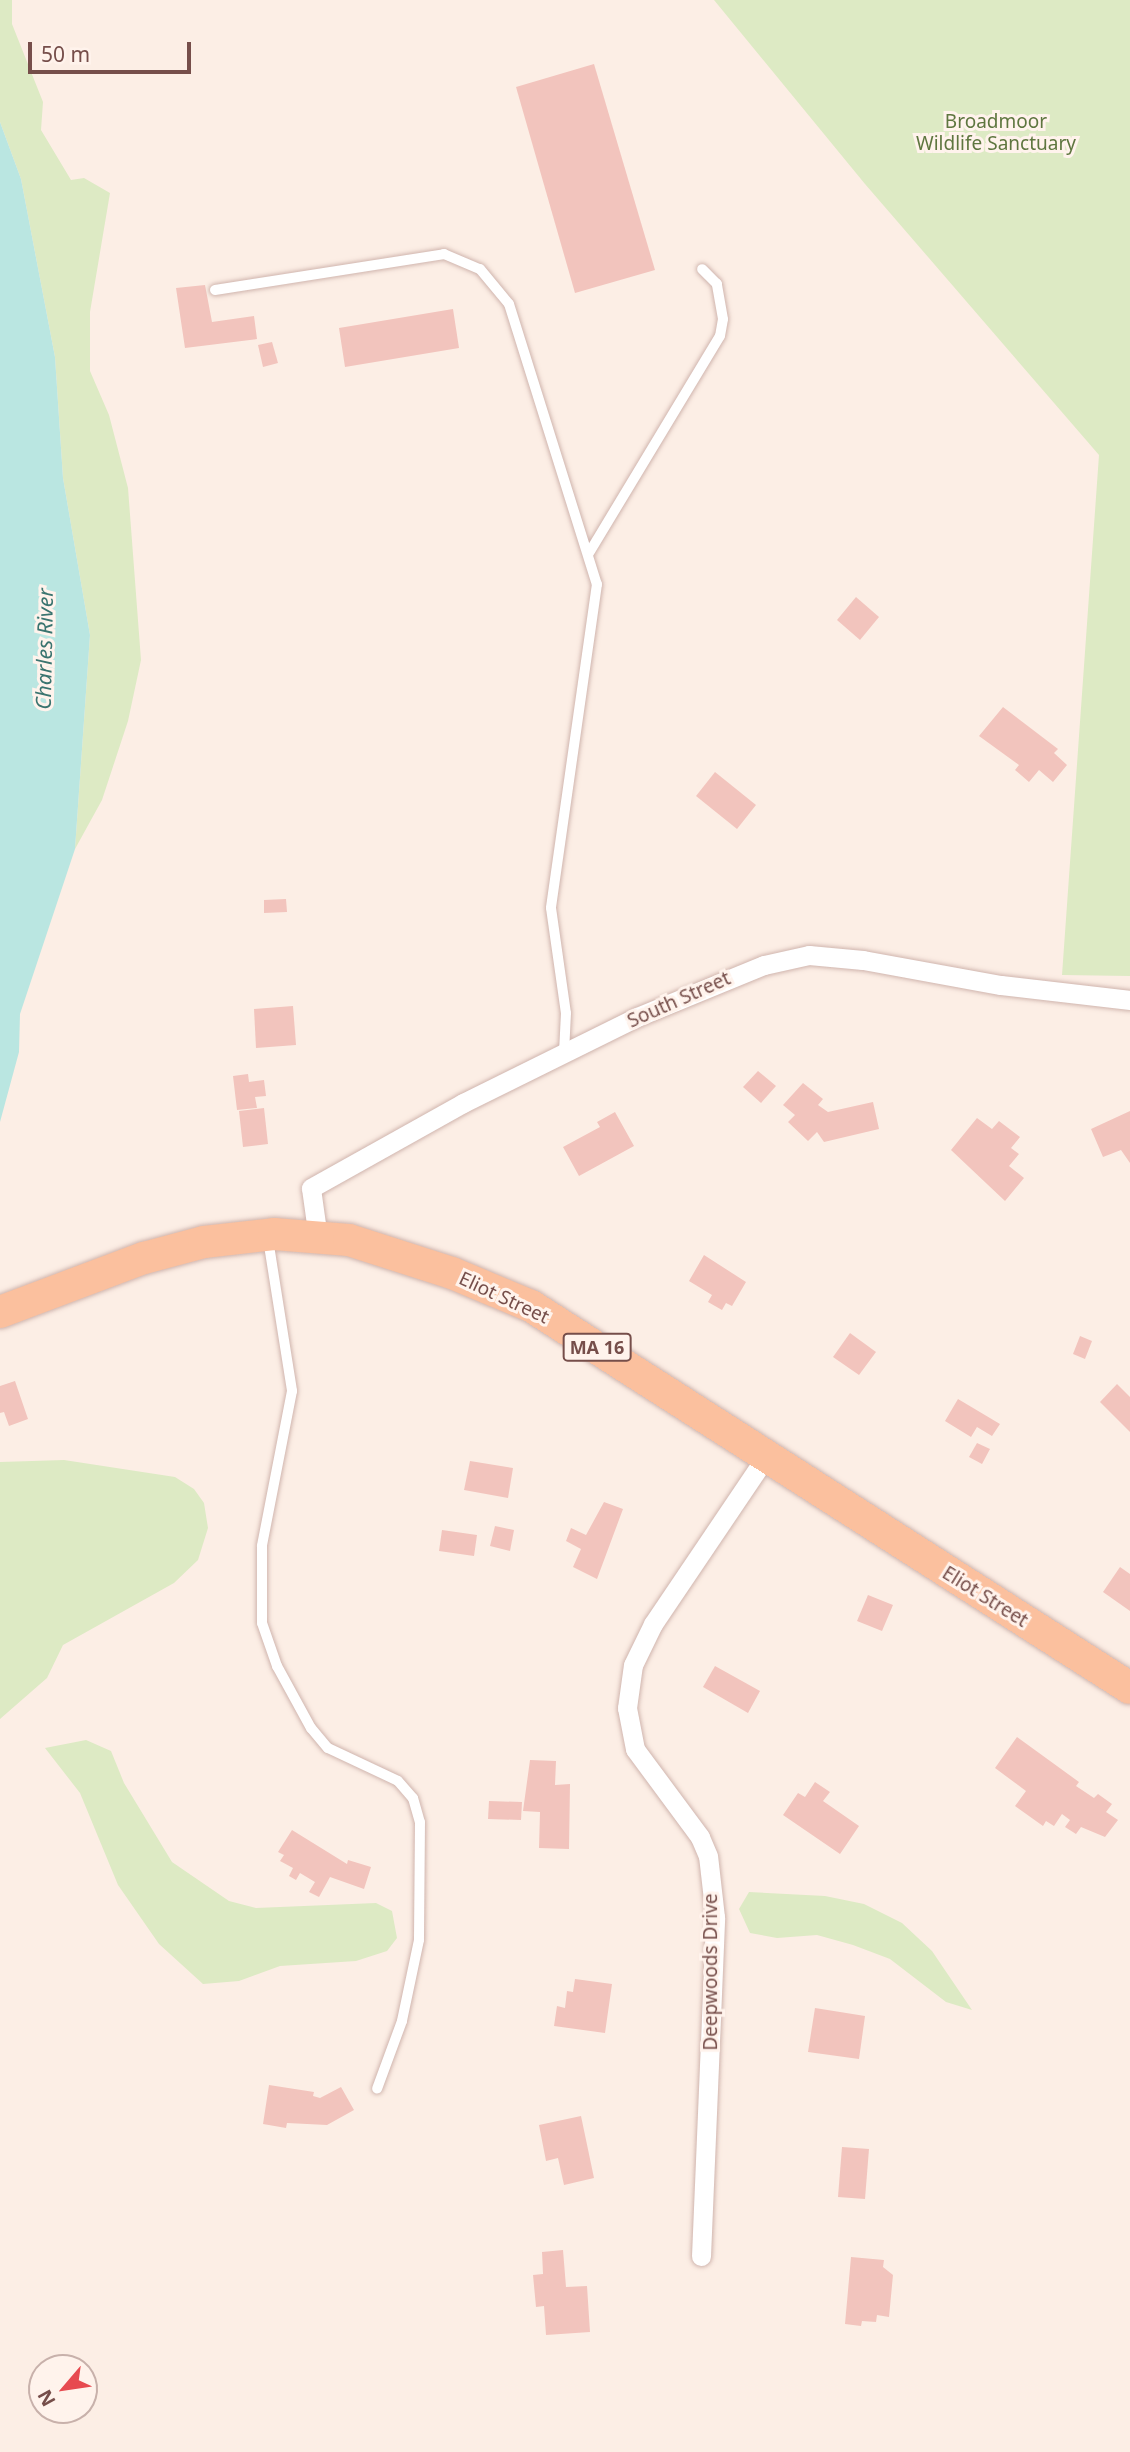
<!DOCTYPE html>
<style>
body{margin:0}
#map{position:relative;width:1130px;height:2452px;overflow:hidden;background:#fceee5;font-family:"Noto Sans",sans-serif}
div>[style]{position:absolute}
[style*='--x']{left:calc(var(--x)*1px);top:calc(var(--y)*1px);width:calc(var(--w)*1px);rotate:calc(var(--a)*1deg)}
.green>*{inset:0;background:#ddeac4}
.water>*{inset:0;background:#bae6e1}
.building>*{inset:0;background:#f2c4bd}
.roads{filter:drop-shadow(0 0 2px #d0b5ae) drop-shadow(0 0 2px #d0b5ae)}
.lane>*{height:10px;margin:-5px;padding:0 5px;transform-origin:5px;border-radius:5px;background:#fff}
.street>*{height:19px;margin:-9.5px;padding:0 9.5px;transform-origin:9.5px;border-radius:9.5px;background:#fff}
.primary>*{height:32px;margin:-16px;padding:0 16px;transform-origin:16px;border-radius:16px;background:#fbc09e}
span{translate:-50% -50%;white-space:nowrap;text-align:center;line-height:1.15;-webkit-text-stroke:6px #fff3ec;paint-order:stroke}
.shield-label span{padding:2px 5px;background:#fff3ec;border:2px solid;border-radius:5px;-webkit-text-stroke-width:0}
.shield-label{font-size:18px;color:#764e4a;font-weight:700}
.park-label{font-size:19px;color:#5e763f}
.street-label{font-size:19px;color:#764e4a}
.water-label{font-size:21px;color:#3a746f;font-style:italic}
.north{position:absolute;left:28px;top:2354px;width:70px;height:70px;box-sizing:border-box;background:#fff3ec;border:2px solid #c8b1ab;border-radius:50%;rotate:241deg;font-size:19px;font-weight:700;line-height:28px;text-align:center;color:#764e4a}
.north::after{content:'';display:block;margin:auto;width:24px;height:32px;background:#e74a50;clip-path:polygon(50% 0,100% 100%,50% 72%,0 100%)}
.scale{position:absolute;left:28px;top:42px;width:163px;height:32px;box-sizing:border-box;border:4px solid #764e4a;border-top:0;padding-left:9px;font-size:21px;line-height:24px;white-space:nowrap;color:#764e4a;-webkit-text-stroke:5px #fff3ec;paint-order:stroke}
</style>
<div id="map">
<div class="green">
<i style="clip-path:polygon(0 0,12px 0,12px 24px,43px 102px,41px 130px,71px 180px,84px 178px,110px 193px,90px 312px,90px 371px,109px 415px,128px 488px,141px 660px,128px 721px,102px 800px,75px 849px,90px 635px,63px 478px,55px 357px,21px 179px,0 122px)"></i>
<i style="clip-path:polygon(714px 0,1130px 0,1130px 976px,1062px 975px,1099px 455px,865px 184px)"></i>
<i style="clip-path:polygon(64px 1460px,175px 1477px,194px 1489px,204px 1503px,208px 1528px,198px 1560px,174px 1583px,63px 1645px,47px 1678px,0 1719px,0 1462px)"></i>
<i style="clip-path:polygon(86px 1740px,111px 1751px,124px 1783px,172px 1862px,229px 1901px,256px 1908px,376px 1903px,392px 1911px,397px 1938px,387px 1951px,356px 1961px,280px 1966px,239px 1981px,203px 1984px,159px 1944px,118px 1885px,80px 1793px,45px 1748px)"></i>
<i style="clip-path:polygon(749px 1892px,825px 1896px,864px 1904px,902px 1923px,932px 1951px,972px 2010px,946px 2002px,890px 1959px,853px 1945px,817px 1935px,777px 1938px,750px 1933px,739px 1909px)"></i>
</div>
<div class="water">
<i style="clip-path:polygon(0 122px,21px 179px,55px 357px,63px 478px,90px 635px,75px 849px,20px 1014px,19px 1052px,0 1122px)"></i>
</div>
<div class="building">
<i style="clip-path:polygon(594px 64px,655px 270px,575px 293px,516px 87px)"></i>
<i style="clip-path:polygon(205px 285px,212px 322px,254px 316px,257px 339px,185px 348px,176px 288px)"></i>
<i style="clip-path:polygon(453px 309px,459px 348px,345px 367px,339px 328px)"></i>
<i style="clip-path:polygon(272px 342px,278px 363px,263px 367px,258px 345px)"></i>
<i style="clip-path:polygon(856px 597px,879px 617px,860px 640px,837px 620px)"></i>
<i style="clip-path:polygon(1003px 707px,1058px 749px,1054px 753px,1067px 765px,1053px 782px,1039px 770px,1029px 782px,1015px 770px,1019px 765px,979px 736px)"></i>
<i style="clip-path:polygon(715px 772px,756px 805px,737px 829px,696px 796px)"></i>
<i style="clip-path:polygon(286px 899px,287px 912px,264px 913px,264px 900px)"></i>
<i style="clip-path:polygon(293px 1006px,296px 1045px,256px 1048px,254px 1009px)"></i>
<i style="clip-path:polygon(758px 1071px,776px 1086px,761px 1103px,743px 1087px)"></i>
<i style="clip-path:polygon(248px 1074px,249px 1082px,264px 1080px,266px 1096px,255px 1097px,257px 1108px,237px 1110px,233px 1076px)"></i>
<i style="clip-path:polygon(803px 1083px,823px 1099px,818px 1105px,828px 1112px,873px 1102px,879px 1129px,824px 1142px,817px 1132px,808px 1141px,788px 1122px,795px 1115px,783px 1105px)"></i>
<i style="clip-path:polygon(264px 1108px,268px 1144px,243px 1147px,239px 1111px)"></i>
<i style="clip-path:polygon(1130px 1111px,1130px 1163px,1121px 1150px,1103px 1157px,1091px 1129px)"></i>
<i style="clip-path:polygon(615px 1112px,634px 1146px,579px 1176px,563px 1147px,600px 1127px,597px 1122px)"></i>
<i style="clip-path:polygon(977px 1118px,992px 1129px,999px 1121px,1020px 1137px,1011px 1148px,1019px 1154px,1009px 1166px,1024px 1178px,1005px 1201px,951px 1150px)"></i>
<i style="clip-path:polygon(704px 1255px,746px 1282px,732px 1306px,726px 1303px,722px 1310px,708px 1302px,712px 1295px,689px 1281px)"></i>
<i style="clip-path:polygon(850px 1333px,876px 1352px,859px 1375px,833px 1357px)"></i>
<i style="clip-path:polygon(1080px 1336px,1092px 1341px,1085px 1359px,1073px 1354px)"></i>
<i style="clip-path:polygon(15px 1381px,28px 1419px,9px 1426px,4px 1412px,0 1413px,0 1386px)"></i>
<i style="clip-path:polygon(1117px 1384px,1130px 1397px,1130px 1432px,1100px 1402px)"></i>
<i style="clip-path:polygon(958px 1399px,1000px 1424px,992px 1436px,977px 1427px,971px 1437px,945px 1421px)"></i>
<i style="clip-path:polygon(977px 1443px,990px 1449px,982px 1464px,969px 1457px)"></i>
<i style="clip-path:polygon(470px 1461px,513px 1468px,508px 1498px,464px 1490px)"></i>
<i style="clip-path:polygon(604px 1502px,623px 1509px,597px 1579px,573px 1567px,581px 1549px,566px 1541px,571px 1528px,586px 1535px)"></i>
<i style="clip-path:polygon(495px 1526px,514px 1530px,510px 1551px,490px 1546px)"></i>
<i style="clip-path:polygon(442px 1530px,477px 1535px,474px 1556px,439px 1551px)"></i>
<i style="clip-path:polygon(1120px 1567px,1130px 1574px,1130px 1611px,1103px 1592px)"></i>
<i style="clip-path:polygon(868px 1595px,893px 1605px,882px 1631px,857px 1621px)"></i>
<i style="clip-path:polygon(715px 1666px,760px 1691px,748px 1713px,703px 1687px)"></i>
<i style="clip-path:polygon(1017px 1737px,1079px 1782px,1076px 1786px,1094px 1798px,1098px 1794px,1112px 1804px,1106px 1812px,1118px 1820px,1105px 1837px,1081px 1827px,1076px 1834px,1065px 1827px,1070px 1820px,1062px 1814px,1054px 1826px,1046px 1821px,1043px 1826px,1015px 1806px,1026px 1791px,995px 1768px)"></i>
<i style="clip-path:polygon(530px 1760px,556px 1761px,555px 1785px,570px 1784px,569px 1849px,539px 1848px,540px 1812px,523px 1811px)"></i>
<i style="clip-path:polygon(815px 1782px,830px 1792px,823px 1801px,859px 1826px,840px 1854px,783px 1815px,798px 1793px,805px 1797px)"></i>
<i style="clip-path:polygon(489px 1801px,522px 1802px,521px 1820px,488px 1819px)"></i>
<i style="clip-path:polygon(292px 1830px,347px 1864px,348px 1860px,371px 1867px,364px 1889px,330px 1877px,319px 1897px,309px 1892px,315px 1882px,300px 1873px,296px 1880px,289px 1876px,293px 1868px,280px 1861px,284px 1855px,278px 1852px)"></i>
<i style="clip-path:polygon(575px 1979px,612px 1984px,605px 2033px,554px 2026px,557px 2006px,565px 2008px,567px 1991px,573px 1992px)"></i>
<i style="clip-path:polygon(815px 2008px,865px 2016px,859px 2059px,808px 2052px)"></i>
<i style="clip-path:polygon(269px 2085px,314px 2092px,313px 2096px,320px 2098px,341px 2087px,354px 2110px,327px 2125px,287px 2123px,286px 2128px,263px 2124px)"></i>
<i style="clip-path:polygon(581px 2116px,594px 2178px,564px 2185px,558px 2158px,546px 2161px,539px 2125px)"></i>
<i style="clip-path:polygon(842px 2147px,869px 2149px,865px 2199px,838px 2197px)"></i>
<i style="clip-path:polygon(563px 2250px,566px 2287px,587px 2286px,590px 2332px,546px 2335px,544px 2306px,536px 2307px,533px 2275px,543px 2274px,542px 2252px)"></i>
<i style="clip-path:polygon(851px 2257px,884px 2260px,883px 2267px,893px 2275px,889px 2317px,877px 2315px,876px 2322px,862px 2321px,861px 2326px,845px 2324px)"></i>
</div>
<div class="roads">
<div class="lane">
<i style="--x:215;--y:290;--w:232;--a:-8.9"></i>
<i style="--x:444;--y:254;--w:39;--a:23"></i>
<i style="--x:480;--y:269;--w:45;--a:50.4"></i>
<i style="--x:509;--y:304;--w:294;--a:72.6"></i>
<i style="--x:597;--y:584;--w:327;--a:98.1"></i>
<i style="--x:551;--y:908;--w:106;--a:81.9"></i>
<i style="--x:566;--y:1013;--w:40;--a:92.9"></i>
<i style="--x:589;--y:553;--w:253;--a:-58.9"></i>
<i style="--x:720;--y:336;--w:17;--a:-80"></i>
<i style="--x:723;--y:319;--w:36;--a:-100"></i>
<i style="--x:717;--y:284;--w:21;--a:-135"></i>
<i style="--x:268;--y:1239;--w:154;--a:81"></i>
<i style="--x:292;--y:1391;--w:158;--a:101"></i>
<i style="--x:262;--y:1546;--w:77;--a:90"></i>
<i style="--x:262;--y:1623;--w:46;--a:70.8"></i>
<i style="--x:277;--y:1666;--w:71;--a:61.3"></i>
<i style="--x:311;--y:1728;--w:26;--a:50"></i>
<i style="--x:328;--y:1748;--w:77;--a:25.2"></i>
<i style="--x:398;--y:1781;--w:23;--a:49"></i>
<i style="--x:413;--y:1798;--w:25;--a:74"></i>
<i style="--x:420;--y:1822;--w:118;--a:90.5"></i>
<i style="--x:419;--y:1940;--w:83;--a:101.9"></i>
<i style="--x:402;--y:2021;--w:72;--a:110.2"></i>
</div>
<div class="street">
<i style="--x:318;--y:1238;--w:50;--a:-98"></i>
<i style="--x:311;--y:1188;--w:174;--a:-29.2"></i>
<i style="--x:463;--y:1103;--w:194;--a:-26.3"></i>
<i style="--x:637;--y:1017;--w:137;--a:-22.3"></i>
<i style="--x:764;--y:965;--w:46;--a:-12.5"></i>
<i style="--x:809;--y:955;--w:54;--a:5.3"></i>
<i style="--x:863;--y:960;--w:140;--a:10.3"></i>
<i style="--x:1001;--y:985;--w:130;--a:6.6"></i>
<i style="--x:701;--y:2256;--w:339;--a:-87.6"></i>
<i style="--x:715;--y:1917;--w:61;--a:-96.5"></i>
<i style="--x:708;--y:1856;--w:21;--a:-113"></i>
<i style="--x:700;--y:1837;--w:109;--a:-126.5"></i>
<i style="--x:635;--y:1749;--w:42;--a:-101"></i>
<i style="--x:627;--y:1708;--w:43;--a:-82.1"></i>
<i style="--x:633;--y:1665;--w:46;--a:-64"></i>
<i style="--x:653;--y:1624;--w:200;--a:-56"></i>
</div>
<div class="primary">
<i style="--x:0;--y:1312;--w:154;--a:-20.6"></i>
<i style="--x:144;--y:1258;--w:62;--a:-14.9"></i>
<i style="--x:204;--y:1242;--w:70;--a:-6.5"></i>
<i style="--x:274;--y:1234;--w:75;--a:4.6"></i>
<i style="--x:349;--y:1240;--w:108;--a:17.8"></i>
<i style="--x:452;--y:1273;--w:86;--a:22.7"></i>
<i style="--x:531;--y:1306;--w:710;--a:32.53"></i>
</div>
</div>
<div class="shield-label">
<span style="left:597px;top:1347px">MA 16</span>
</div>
<div class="park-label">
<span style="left:996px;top:133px">Broadmoor<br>Wildlife Sanctuary</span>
</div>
<div class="street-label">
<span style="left:679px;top:1000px;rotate:-24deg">South Street</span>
<span style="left:504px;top:1298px;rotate:25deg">Eliot Street</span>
<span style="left:985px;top:1597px;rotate:32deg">Eliot Street</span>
<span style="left:711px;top:1972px;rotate:-90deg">Deepwoods Drive</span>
</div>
<div class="water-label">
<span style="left:44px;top:649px;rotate:-89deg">Charles River</span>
</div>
<div class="north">N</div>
<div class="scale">50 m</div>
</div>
